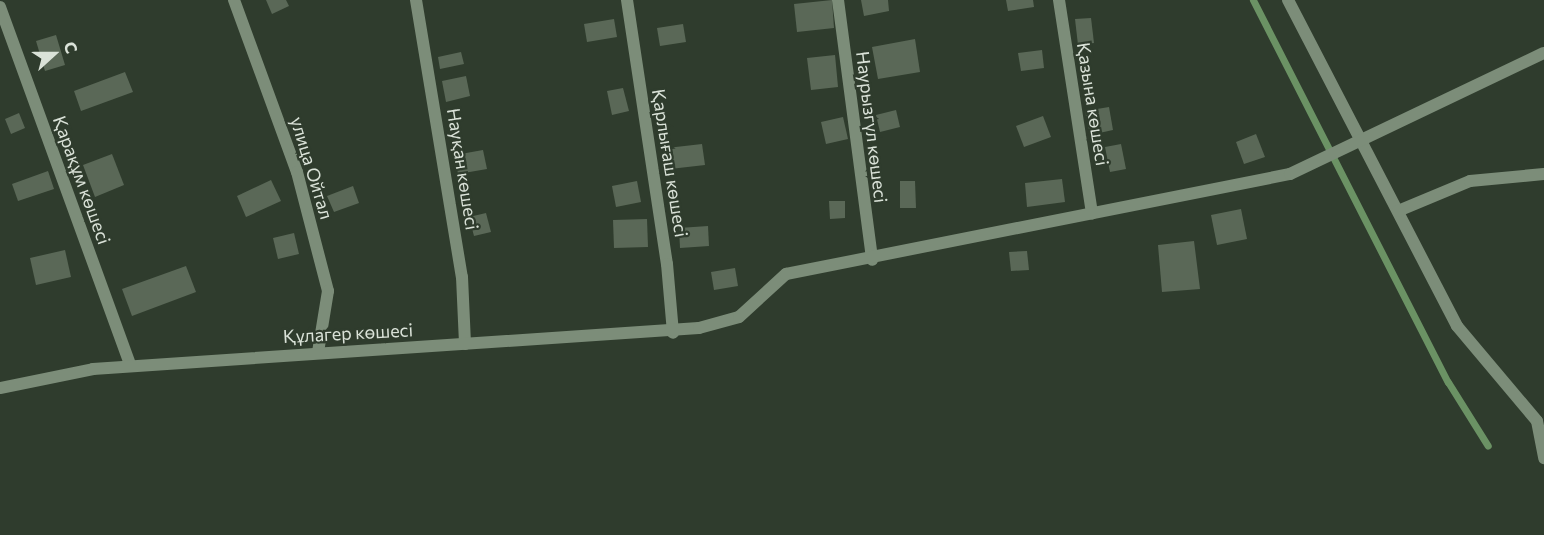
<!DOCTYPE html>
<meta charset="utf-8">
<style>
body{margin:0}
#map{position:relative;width:1544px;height:535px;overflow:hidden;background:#2f3c2d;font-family:Commissioner,sans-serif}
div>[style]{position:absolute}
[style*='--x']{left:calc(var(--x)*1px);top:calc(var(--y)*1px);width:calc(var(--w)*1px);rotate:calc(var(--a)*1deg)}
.stream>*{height:7px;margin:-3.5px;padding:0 3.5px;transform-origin:3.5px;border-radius:3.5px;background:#6b9264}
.building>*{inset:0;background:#5a6857}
.service>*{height:12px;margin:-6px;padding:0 6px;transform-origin:6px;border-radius:6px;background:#7c8d79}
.minor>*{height:12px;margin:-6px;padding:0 6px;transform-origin:6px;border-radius:6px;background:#7c8d79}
span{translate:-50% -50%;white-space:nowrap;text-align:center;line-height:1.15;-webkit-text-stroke:4.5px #2f3c2d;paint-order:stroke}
.street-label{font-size:18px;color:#dae2d8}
.north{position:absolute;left:24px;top:24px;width:60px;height:60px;-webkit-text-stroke:4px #2f3c2d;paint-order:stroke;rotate:69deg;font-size:16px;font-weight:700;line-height:24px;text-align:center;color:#dae2d8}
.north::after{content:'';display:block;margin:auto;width:21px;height:27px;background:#dae2d8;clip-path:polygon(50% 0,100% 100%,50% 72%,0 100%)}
</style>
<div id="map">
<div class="stream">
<i style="--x:1253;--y:0;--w:429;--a:63"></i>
<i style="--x:1448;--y:382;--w:75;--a:58"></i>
</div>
<div class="building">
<i style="clip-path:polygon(266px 0,286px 0,289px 6px,272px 14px)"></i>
<i style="clip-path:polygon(832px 0,834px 28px,797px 32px,794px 4px)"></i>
<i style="clip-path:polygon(861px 0,888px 0,889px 11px,864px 16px)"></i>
<i style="clip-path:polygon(1006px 0,1033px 0,1034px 7px,1008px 11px)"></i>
<i style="clip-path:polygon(1091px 18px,1094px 43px,1078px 45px,1075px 19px)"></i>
<i style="clip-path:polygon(614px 19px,617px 37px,587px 42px,584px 24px)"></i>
<i style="clip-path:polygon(683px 24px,686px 42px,660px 46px,657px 28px)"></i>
<i style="clip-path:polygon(56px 35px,65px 65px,45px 71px,36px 41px)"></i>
<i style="clip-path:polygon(915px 39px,920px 72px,878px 79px,872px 47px)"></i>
<i style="clip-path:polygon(1042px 50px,1044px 68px,1021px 71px,1018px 53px)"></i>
<i style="clip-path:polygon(461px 52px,464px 64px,440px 69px,438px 57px)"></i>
<i style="clip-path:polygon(835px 55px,838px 87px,811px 90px,807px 58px)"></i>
<i style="clip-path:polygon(125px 72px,133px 92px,81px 111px,74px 91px)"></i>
<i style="clip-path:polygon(466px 76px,470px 96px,446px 102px,442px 81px)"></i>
<i style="clip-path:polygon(623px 88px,629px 111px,612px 115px,607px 91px)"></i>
<i style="clip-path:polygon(1109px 107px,1113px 130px,1090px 135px,1085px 111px)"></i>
<i style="clip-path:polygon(896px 110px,900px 127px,880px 132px,876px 115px)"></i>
<i style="clip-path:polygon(19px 113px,25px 128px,11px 134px,5px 119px)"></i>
<i style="clip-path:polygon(1043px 116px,1051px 137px,1024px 147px,1016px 126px)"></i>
<i style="clip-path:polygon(843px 117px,848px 139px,826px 144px,821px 122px)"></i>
<i style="clip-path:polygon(1256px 134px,1265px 157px,1244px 164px,1236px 142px)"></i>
<i style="clip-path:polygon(702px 144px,705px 165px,670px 169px,667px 148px)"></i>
<i style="clip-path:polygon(1121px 144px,1126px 169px,1110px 172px,1105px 147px)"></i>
<i style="clip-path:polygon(483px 150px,487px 169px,458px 174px,455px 155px)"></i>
<i style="clip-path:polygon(112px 154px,124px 185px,95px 197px,83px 165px)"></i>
<i style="clip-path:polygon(48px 171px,54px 189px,18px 201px,12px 184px)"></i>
<i style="clip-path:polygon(1062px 179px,1065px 202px,1027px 207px,1025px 183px)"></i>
<i style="clip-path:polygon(271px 180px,281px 201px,246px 217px,237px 196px)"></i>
<i style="clip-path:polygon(637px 181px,641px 202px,616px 207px,612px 186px)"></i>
<i style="clip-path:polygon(900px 181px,915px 181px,916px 208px,900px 208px)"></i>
<i style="clip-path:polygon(353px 186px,359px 203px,334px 212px,327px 196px)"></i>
<i style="clip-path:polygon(829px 201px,845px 201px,845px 218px,830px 219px)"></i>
<i style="clip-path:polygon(1241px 209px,1247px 239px,1217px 245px,1211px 215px)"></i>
<i style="clip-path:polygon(486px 213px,491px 232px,474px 236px,469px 217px)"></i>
<i style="clip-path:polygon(647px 219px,648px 247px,614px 248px,613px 220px)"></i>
<i style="clip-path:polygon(708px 226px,709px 246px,680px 248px,679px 228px)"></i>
<i style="clip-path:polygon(294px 233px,299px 254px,278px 259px,273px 238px)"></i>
<i style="clip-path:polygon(1194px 241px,1200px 289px,1162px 292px,1158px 245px)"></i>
<i style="clip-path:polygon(65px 250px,71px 277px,36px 285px,30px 258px)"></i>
<i style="clip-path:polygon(1027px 251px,1029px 270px,1011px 271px,1009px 252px)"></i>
<i style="clip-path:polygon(186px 266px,196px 292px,132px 316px,122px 289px)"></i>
<i style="clip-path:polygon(735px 268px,738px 286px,714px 290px,711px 272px)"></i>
</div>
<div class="service">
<i style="--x:234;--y:0;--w:183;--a:69.9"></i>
<i style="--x:297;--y:172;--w:123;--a:75.4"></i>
<i style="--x:328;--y:291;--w:62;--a:99.3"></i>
<i style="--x:0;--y:7;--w:382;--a:70"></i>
</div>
<div class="minor">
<i style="--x:416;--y:0;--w:281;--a:80.6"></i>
<i style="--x:462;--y:277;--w:67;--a:87.4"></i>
<i style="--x:627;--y:0;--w:267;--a:81.4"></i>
<i style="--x:667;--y:264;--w:69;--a:85"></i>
<i style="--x:838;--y:0;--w:262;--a:82.5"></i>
<i style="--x:1059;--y:0;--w:216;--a:81.2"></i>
<i style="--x:1288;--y:0;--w:367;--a:62.6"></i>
<i style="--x:1457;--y:326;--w:124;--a:49.9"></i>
<i style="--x:1537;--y:421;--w:38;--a:79"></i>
<i style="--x:1398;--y:211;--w:78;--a:-22.6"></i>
<i style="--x:1470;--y:181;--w:74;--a:-5.4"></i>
<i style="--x:0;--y:388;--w:95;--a:-11.5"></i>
<i style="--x:93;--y:369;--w:607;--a:-3.87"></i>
<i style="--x:699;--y:328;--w:41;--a:-15.4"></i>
<i style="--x:739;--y:317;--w:64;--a:-42.5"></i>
<i style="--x:786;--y:274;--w:514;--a:-11.22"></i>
<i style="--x:1290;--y:174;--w:281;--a:-25.5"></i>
</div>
<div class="street-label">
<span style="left:1093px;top:104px;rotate:81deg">Қазына көшесі</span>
<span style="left:872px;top:127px;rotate:83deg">Наурызгүл көшесі</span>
<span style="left:670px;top:163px;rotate:81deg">Қарлығаш көшесі</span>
<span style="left:312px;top:168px;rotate:73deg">улица Ойтал</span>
<span style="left:463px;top:169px;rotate:81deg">Науқан көшесі</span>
<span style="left:82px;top:180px;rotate:70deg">Қарақұм көшесі</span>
<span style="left:348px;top:333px;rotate:-3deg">Құлагер көшесі</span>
</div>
<div class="north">С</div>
</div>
